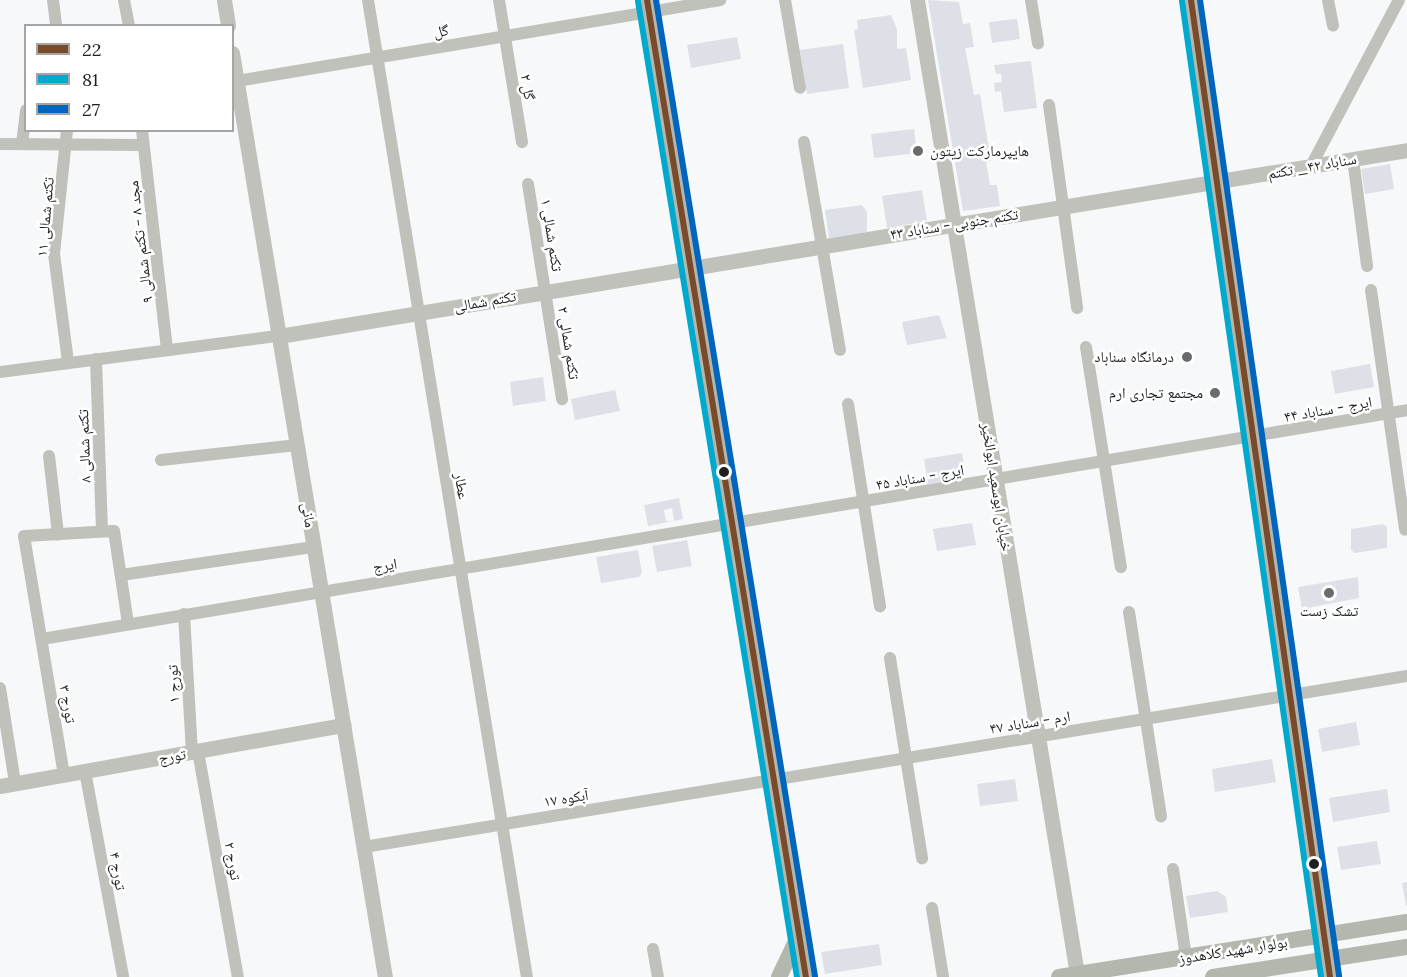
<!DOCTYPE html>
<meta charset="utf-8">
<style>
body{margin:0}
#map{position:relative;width:1407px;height:977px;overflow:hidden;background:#f7f8f9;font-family:Lora,"Noto Naskh Arabic",serif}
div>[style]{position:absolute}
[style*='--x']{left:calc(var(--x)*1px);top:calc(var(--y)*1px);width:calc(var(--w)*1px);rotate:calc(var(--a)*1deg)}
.building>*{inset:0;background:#dee0e8}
.minor>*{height:12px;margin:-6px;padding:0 6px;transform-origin:6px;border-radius:6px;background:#bfc1ba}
.tertiary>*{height:15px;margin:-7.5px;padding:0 7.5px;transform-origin:7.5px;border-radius:7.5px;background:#bfc1ba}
.secondary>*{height:16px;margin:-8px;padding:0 8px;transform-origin:8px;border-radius:8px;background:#b4b7ad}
.bus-1>*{height:6px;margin:-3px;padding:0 3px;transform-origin:3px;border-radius:3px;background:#7a4b2a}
.bus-2>*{height:6px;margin:-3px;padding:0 3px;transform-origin:3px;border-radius:3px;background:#00a9ce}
.bus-3>*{height:6px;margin:-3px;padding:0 3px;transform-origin:3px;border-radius:3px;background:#0065bd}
.dots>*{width:16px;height:16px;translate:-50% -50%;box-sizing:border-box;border:3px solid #fff;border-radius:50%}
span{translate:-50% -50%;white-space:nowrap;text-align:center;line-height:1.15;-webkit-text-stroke:5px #fff;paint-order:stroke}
.street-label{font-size:15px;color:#1e1f20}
.poi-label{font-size:15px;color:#1e1f20}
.left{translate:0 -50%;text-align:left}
.right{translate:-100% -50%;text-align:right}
.legend{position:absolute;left:24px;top:24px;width:210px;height:108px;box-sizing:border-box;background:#fff;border:2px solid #a5a5a6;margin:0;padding:8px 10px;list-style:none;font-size:18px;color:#1e1f20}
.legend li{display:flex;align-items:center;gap:12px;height:30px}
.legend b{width:30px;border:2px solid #a5a5a6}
</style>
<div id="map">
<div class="building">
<i style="clip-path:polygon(928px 0,959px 2px,963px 24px,970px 23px,974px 47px,965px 48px,974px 95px,980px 94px,991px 161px,986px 162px,990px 185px,997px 185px,1000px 206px,963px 211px)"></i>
<i style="clip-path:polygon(891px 15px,897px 29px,897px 49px,906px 48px,911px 80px,863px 88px,854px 30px,858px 29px,857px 20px)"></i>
<i style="clip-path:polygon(1017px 19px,1020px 39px,992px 43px,989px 22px)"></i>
<i style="clip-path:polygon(737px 37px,741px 59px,691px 68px,687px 45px)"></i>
<i style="clip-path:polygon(843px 44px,849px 88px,807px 94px,800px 50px)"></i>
<i style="clip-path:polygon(1031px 61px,1037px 108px,1004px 112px,1001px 91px,995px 92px,994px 83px,1002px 82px,1001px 74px,996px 74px,994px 65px)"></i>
<i style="clip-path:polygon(914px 129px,917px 153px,874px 158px,871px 134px)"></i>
<i style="clip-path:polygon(1390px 164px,1394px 189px,1365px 194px,1361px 169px)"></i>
<i style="clip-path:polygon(922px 190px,927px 221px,887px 228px,882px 196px)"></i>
<i style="clip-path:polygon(862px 205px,867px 212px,867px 232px,829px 238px,825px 210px)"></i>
<i style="clip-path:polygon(939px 315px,947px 338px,907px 345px,902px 322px)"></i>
<i style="clip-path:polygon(1370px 364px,1374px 387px,1335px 394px,1331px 371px)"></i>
<i style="clip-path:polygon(543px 377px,546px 401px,513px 406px,510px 382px)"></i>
<i style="clip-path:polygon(615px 390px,620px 411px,575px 420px,571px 399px)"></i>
<i style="clip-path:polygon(962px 453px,966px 474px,962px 478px,928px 484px,924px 459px)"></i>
<i style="clip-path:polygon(679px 498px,683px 519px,674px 521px,672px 508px,664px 510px,666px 521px,673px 521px,648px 526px,644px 505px)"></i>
<i style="clip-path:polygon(972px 523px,976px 545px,937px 551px,933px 529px)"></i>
<i style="clip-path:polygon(1383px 524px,1387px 527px,1387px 548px,1355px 553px,1351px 550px,1351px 529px)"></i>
<i style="clip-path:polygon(687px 540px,692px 566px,657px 572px,652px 546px)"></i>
<i style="clip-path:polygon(638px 550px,642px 573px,639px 577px,601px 583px,596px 557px)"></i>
<i style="clip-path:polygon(1358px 577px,1359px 598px,1302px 609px,1298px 587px)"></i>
<i style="clip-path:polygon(1356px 722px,1360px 745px,1322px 752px,1318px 729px)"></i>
<i style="clip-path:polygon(1272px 759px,1276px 782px,1215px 792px,1212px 769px)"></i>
<i style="clip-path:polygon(1015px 779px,1018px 801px,980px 806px,977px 784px)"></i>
<i style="clip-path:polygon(1387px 789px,1390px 812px,1333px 822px,1329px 798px)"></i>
<i style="clip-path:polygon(1377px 841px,1381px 864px,1341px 870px,1337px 847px)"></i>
<i style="clip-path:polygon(1407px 882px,1407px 906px,1406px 906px,1402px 883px)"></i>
<i style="clip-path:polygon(1217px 891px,1226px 897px,1228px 912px,1190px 918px,1186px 896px)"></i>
<i style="clip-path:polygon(879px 944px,882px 965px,825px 974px,821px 952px)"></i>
</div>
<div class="minor">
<i style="--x:53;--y:0;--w:26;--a:83"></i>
<i style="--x:124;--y:0;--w:26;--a:79"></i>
<i style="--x:368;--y:0;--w:990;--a:80.76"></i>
<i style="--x:499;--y:0;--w:144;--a:80.8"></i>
<i style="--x:785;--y:0;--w:89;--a:80.3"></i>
<i style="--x:1031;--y:0;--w:44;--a:80.8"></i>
<i style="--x:1328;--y:0;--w:26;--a:79"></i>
<i style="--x:237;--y:81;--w:490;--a:-9.5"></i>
<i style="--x:1049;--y:105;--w:205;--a:82.1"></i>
<i style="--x:67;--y:130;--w:125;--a:96"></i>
<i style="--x:54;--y:254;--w:109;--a:82.6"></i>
<i style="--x:142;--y:130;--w:221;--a:83.5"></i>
<i style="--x:804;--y:142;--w:211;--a:80.2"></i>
<i style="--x:0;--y:144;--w:143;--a:0.4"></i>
<i style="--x:22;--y:144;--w:34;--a:-83"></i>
<i style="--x:1353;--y:159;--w:108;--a:82.5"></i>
<i style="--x:1311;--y:166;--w:188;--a:-62.1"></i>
<i style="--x:528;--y:184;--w:218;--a:81"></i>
<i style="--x:1371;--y:290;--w:242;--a:81.9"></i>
<i style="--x:1086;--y:347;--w:223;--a:81"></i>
<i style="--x:96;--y:359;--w:172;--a:88"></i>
<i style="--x:0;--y:372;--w:281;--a:-7.4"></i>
<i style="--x:848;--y:404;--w:205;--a:81"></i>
<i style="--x:49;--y:456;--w:79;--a:83.4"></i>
<i style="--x:161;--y:460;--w:137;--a:-6.3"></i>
<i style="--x:121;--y:575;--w:195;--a:-8.3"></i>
<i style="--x:1129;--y:612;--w:207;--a:81.1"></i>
<i style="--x:184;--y:614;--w:138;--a:86.7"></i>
<i style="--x:42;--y:639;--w:1384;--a:-9.52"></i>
<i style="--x:890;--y:658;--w:203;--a:80.9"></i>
<i style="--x:0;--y:688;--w:96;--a:81"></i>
<i style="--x:198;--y:751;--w:230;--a:80"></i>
<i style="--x:85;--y:771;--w:209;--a:79.5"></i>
<i style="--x:64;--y:775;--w:242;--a:-99.5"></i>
<i style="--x:24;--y:536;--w:90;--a:-3.2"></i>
<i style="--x:114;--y:531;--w:94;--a:81.4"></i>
<i style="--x:364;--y:847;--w:1057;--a:-9.31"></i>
<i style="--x:1173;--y:869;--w:89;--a:81.6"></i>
<i style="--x:932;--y:908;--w:70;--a:80.9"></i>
<i style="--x:653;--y:949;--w:28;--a:80"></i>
</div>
<div class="tertiary">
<i style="--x:224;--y:0;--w:26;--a:81"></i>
<i style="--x:917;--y:0;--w:987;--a:80.67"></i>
<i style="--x:232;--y:53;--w:937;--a:80.6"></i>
<i style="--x:279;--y:336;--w:1143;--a:-9.36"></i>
<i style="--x:0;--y:786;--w:349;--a:-10.1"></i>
</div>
<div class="secondary">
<i style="--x:647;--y:0;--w:990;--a:80.76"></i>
<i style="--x:1191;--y:0;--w:987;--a:81.9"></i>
<i style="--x:779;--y:977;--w:47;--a:-64.5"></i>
<i style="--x:1059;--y:977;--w:352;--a:-9"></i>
<i style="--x:1213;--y:977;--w:196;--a:-8.8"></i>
</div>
<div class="bus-1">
<i style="--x:647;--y:0;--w:990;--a:80.76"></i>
<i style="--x:1191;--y:0;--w:987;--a:81.9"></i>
</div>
<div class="bus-2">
<i style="--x:638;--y:1;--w:989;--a:80.75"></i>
<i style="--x:1182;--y:1;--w:986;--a:81.89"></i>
</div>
<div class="bus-3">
<i style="--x:656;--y:0;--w:989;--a:80.75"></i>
<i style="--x:1200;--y:0;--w:986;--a:81.89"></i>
</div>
<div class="dots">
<i style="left:918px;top:151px;background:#6a6b6c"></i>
<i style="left:1187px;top:357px;background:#6a6b6c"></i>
<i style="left:1215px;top:393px;background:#6a6b6c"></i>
<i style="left:724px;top:472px;background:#1e1f20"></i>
<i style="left:1329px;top:593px;background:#6a6b6c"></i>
<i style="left:1314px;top:864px;background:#1e1f20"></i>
</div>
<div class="street-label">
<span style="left:441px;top:31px;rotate:-10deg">گل</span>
<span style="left:528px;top:87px;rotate:81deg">گل ۲</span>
<span style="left:1312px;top:166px;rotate:-10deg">سناباد ۴۲_ تکتم</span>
<span style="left:45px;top:217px;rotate:-85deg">تکتم شمالی ۱۱</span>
<span style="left:954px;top:224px;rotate:-9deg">تکتم جنوبی - سناباد ۴۳</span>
<span style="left:552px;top:235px;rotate:81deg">تکتم شمالی ۱</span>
<span style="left:140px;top:242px;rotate:-97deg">مجد ۸ - تکتم شمالی ۹</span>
<span style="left:485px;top:301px;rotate:-10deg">تکتم شمالی</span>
<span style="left:569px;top:343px;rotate:81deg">تکتم شمالی ۲</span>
<span style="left:1328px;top:409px;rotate:-10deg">ایرج - سناباد ۴۴</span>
<span style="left:84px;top:446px;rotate:-92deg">تکتم شمالی ۸</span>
<span style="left:920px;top:477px;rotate:-10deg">ایرج - سناباد ۴۵</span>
<span style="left:462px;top:486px;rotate:81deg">عطار</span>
<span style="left:997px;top:487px;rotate:81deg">خیابان ابوسعید ابوالخیر</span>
<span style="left:309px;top:515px;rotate:81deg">مانی</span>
<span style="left:385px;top:565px;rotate:-9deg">ایرج</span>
<span style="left:173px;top:684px;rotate:-93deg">تورج ۱</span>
<span style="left:68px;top:704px;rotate:80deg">تورج ۳</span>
<span style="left:1030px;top:722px;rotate:-9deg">ارم - سناباد ۴۷</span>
<span style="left:172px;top:756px;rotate:-10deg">تورج</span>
<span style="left:566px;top:798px;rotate:-9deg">آبکوه ۱۷</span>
<span style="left:233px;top:861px;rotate:80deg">تورج ۲</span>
<span style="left:118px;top:871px;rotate:80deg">تورج ۴</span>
<span style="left:1233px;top:950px;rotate:-9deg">بولوار شهید کلاهدوز</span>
</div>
<div class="poi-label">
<span class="left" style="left:930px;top:151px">هایپرمارکت زیتون</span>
<span class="right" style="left:1174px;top:357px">درمانگاه سناباد</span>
<span class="right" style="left:1203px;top:393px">مجتمع تجاری ارم</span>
<span style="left:1329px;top:611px">تشک زست</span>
</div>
<ul class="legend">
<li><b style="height:8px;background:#7a4b2a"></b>22</li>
<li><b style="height:8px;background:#00a9ce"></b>81</li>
<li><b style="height:8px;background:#0065bd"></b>27</li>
</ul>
</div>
